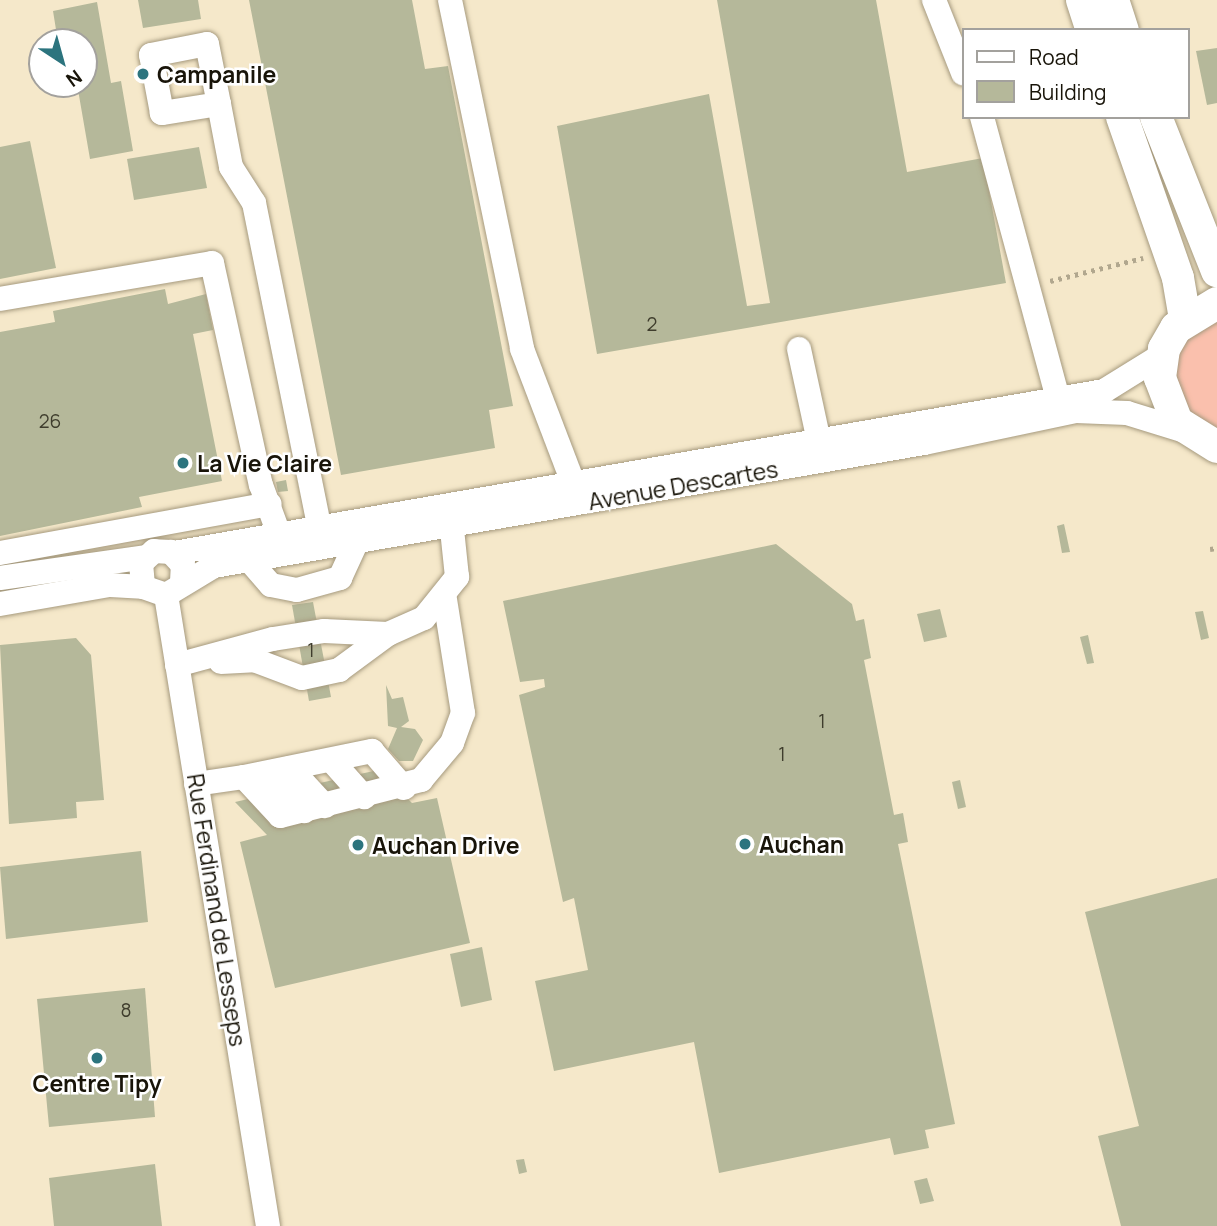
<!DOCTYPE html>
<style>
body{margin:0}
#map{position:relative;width:1217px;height:1226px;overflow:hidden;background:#f5e8ca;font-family:Manrope,sans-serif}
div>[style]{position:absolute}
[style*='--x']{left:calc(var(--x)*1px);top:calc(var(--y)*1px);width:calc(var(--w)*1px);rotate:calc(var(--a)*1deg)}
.green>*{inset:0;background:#fac0ad}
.building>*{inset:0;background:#b5b89a}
.path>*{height:4.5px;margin-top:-2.25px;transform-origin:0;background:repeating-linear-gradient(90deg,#b1a78e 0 3.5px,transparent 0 8.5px)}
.roads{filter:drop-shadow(0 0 2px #a69a7e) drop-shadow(0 0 2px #a69a7e)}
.minor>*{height:24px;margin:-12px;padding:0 12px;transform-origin:12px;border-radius:12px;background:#fff}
.major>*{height:32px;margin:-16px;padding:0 16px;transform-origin:16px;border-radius:16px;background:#fff}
.dots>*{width:19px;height:19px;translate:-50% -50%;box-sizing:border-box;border:4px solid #fff;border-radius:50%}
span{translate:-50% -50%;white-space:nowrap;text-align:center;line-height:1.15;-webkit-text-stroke:5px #fff;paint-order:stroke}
.number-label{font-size:19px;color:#3f3d2d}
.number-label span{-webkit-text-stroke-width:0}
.poi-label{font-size:23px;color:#181409;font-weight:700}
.left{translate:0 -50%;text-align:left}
.street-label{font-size:23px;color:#181409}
.legend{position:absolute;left:962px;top:28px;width:228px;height:91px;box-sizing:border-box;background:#fff;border:2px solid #a3a19d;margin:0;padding:9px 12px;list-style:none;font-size:21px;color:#181409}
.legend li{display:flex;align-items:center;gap:14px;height:35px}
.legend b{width:35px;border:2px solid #a3a19d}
.north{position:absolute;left:28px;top:28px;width:70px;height:70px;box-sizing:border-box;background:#fff;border:2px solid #a3a19d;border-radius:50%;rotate:144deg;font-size:19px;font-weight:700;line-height:28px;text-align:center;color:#181409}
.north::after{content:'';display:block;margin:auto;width:24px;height:32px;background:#2c747e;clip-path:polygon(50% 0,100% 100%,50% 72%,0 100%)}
</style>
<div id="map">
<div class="green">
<i style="clip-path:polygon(1217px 316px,1217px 434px,1190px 419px,1172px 377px,1182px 342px)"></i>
</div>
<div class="building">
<i style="clip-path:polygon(138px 0,198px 0,201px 19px,143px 28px)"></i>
<i style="clip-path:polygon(249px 0,412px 0,425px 69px,448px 66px,513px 406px,489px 410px,495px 448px,341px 475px)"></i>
<i style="clip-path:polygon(717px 0,876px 0,907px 172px,983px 158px,1006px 283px,597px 354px,557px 126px,709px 94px,747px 306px,770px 303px)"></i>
<i style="clip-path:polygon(97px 2px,111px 83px,121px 81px,133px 151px,90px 159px,77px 84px,84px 84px,84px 42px,58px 42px,53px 11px)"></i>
<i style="clip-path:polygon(1217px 48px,1217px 103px,1207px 105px,1196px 51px)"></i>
<i style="clip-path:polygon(30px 141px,56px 268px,0 279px,0 147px)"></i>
<i style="clip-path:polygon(199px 147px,207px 188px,134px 200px,127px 159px)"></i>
<i style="clip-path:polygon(165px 289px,168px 304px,206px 294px,213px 330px,193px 334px,222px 481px,139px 497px,142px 507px,0 536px,0 332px,55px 322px,53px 311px)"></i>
<i style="clip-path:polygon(286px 480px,288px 491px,278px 492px,276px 482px)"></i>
<i style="clip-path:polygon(1064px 524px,1070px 552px,1062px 553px,1057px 526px)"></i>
<i style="clip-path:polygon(776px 544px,852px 604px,856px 621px,864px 619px,871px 658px,864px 660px,894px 815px,903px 813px,908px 842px,898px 844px,955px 1124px,925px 1130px,929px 1148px,894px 1155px,890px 1138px,719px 1173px,694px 1042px,554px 1071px,535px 981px,588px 970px,574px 898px,563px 902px,519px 695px,545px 687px,544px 679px,520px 682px,503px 601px)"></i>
<i style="clip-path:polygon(313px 602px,331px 697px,309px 701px,292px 605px)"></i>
<i style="clip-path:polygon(940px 609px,947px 637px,924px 642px,917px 614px)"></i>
<i style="clip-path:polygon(1203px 611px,1209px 638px,1201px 640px,1195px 612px)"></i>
<i style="clip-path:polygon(1088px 635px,1094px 663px,1087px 664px,1080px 637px)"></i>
<i style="clip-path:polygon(76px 638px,91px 655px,104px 800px,76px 802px,77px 818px,9px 824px,0 645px)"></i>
<i style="clip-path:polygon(386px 685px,392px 699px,403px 697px,409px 721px,401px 727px,415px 729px,423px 740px,413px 761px,399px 761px,388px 749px,397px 728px,388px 726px)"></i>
<i style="clip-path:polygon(378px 770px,412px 803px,437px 798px,470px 943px,275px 988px,240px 842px,267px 835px,235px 802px)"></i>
<i style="clip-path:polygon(960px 780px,966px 807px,958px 809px,952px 782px)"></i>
<i style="clip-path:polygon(141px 851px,148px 922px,6px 939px,0 867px)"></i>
<i style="clip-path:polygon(1217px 878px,1217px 1226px,1121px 1226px,1098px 1136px,1139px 1126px,1085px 912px)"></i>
<i style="clip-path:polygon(482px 947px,492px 1000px,461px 1007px,450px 954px)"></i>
<i style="clip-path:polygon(145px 988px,155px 1117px,49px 1127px,37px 999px)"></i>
<i style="clip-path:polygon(524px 1159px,527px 1172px,519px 1174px,516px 1160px)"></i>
<i style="clip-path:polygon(155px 1164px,162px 1226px,54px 1226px,49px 1178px)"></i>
<i style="clip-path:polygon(927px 1178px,934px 1201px,920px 1204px,914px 1181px)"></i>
</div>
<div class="path">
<i style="--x:1050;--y:281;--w:96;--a:-13.9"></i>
<i style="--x:1210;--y:549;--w:7;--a:-8"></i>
</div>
<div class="roads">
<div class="minor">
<i style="--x:450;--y:0;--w:356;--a:78.3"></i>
<i style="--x:522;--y:349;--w:157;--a:69.1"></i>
<i style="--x:934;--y:0;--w:79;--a:68.3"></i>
<i style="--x:219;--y:104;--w:58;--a:171"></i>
<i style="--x:162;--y:113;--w:59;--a:-100.7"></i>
<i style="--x:151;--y:55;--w:57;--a:-11.1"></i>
<i style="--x:207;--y:44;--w:61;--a:78.7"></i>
<i style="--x:219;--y:104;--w:64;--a:79.2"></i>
<i style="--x:231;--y:167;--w:43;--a:57.4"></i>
<i style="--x:254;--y:203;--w:344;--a:78.6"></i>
<i style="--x:982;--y:117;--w:291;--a:74.9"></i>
<i style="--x:0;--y:299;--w:215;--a:-9.6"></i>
<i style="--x:212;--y:263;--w:227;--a:77.6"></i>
<i style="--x:261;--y:485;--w:64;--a:69.9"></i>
<i style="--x:799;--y:349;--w:108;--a:77.8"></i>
<i style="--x:0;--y:553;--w:274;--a:-10.3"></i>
<i style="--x:174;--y:553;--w:944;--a:-9.88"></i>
<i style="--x:1104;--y:391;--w:68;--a:-31.8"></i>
<i style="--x:249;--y:560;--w:33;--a:49"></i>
<i style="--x:271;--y:585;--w:26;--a:11"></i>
<i style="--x:297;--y:590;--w:45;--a:-15.6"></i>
<i style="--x:340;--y:578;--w:41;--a:-65.3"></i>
<i style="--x:0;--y:578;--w:147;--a:-8.2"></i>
<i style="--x:182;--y:582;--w:17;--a:-87"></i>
<i style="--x:183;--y:565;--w:18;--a:-133"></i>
<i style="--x:171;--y:552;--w:17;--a:-177"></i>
<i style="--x:154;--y:551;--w:18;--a:137"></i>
<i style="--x:141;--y:563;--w:24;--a:85"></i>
<i style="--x:143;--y:587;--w:24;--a:19"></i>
<i style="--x:166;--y:595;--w:56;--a:-31.1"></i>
<i style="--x:214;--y:566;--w:721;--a:-9.83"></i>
<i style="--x:924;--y:443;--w:155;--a:-11.9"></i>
<i style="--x:1076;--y:411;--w:51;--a:2.2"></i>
<i style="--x:1127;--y:413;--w:61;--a:17.2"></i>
<i style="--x:166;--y:595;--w:639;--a:80.82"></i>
<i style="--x:0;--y:604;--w:111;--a:-9.9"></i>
<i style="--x:109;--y:585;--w:34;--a:3"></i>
<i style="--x:221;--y:662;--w:33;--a:-3"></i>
<i style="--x:254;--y:660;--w:51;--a:20.6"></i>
<i style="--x:302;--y:678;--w:38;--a:-12"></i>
<i style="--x:339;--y:670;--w:61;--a:-36.3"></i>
<i style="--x:177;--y:665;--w:99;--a:-15.2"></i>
<i style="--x:273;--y:639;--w:52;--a:-8.9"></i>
<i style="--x:324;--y:631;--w:64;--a:2.7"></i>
<i style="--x:388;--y:634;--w:39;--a:-24"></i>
<i style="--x:424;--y:618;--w:53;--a:-51.2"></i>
<i style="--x:457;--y:577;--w:67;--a:-96"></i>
<i style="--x:331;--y:760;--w:50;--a:48.3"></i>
<i style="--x:290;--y:768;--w:52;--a:47.4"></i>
<i style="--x:266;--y:773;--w:54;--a:45"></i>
<i style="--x:244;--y:777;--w:131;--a:-11.5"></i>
<i style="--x:372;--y:751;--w:49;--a:49.1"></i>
<i style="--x:196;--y:784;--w:49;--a:-8.3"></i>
<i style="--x:244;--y:777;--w:53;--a:47.3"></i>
<i style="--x:280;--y:816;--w:146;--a:-14.3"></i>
<i style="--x:421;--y:780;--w:48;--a:-50"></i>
<i style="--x:452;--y:743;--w:32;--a:-70"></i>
<i style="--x:463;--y:713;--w:115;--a:-99"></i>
</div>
<div class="major">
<i style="--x:1082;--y:0;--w:32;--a:72"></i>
<i style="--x:1113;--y:0;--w:32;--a:72"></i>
<i style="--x:1122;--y:117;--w:170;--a:70.8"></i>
<i style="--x:1178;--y:278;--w:42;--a:80.3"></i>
<i style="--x:1156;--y:117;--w:166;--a:68.4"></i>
<i style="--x:1217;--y:303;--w:48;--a:148.6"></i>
<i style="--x:1176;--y:328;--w:24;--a:120"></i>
<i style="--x:1164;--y:349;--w:29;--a:98"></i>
<i style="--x:1160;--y:378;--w:47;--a:68.9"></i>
<i style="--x:1177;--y:422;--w:47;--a:32"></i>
</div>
</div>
<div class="dots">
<i style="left:143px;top:74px;background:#2c747e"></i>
<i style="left:183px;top:463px;background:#2c747e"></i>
<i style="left:745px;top:844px;background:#2c747e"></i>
<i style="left:358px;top:845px;background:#2c747e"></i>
<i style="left:97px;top:1058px;background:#2c747e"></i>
</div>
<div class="number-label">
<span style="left:652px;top:325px">2</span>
<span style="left:50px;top:422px">26</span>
<span style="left:311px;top:651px">1</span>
<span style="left:822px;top:722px">1</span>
<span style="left:782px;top:755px">1</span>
<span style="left:126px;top:1011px">8</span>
</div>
<div class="poi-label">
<span class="left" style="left:157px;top:74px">Campanile</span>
<span class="left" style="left:197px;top:463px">La Vie Claire</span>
<span class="left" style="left:759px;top:844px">Auchan</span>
<span class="left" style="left:372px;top:845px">Auchan Drive</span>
<span style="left:97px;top:1083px">Centre Tipy</span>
</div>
<div class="street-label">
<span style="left:683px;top:485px;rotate:-10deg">Avenue Descartes</span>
<span style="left:217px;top:910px;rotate:81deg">Rue Ferdinand de Lesseps</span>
</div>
<ul class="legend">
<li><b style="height:9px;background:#fff"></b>Road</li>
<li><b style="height:19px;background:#b5b89a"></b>Building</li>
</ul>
<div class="north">N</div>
</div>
